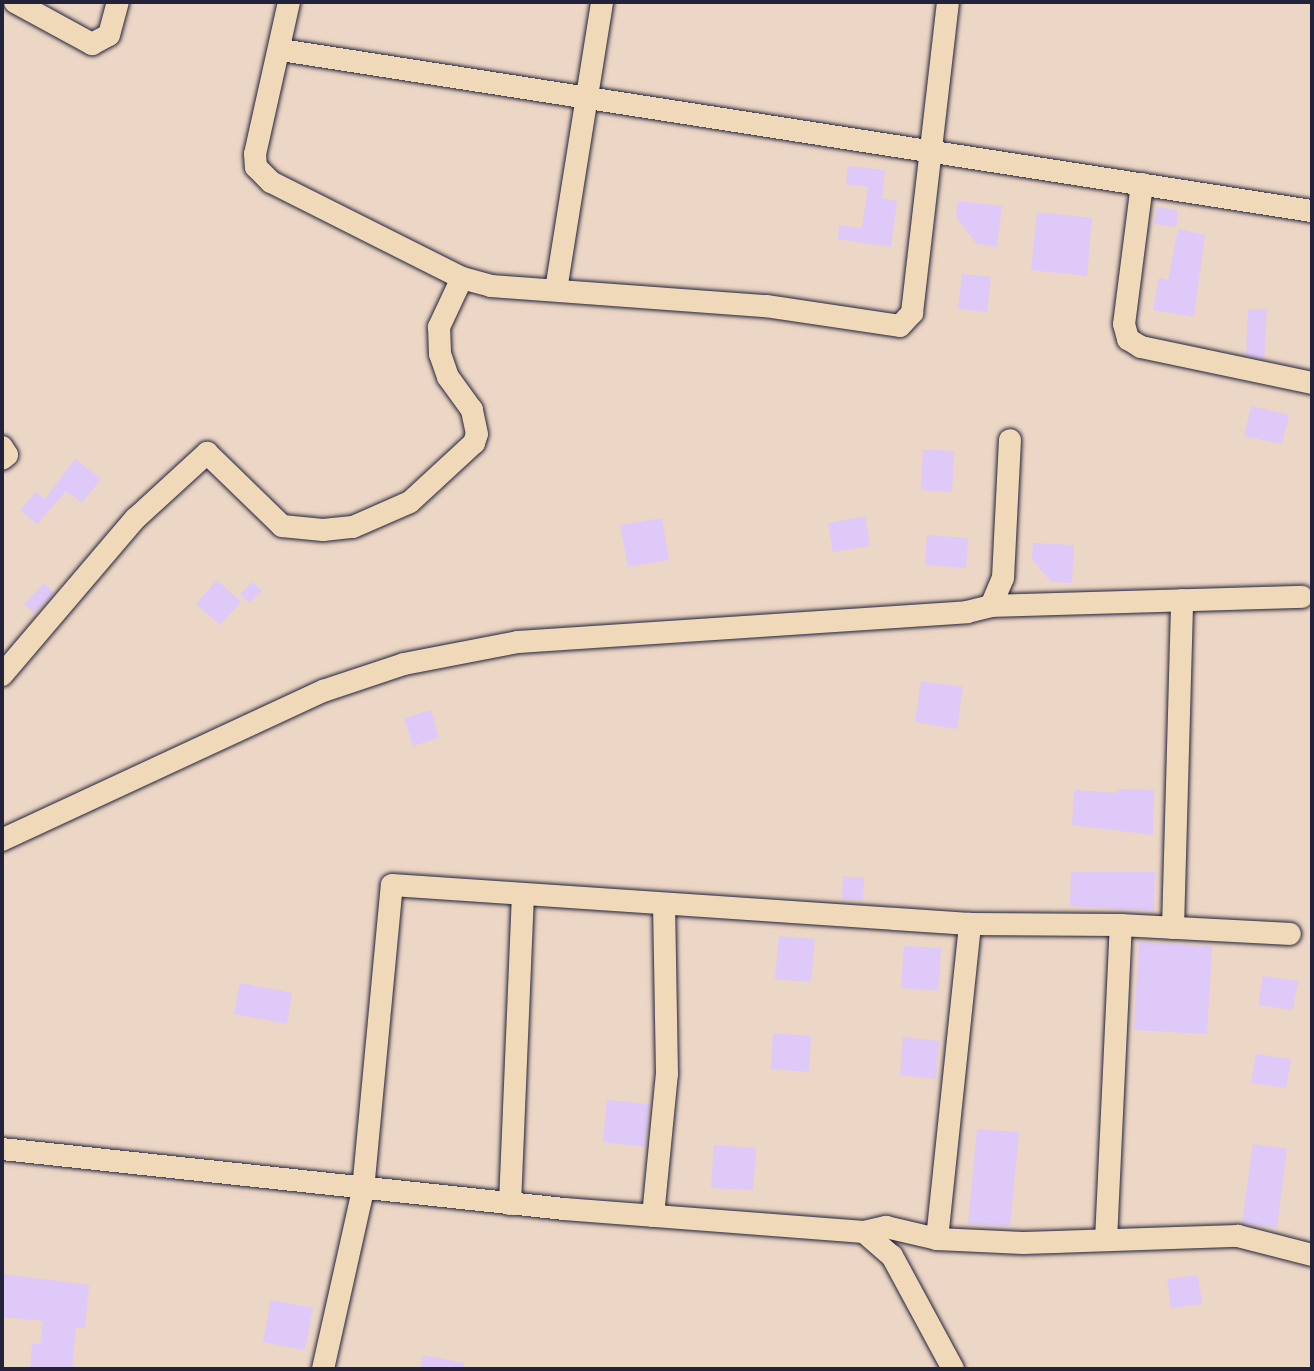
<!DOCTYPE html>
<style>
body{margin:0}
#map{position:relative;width:1314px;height:1371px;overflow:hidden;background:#ecd6c5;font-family:"Patrick Hand",sans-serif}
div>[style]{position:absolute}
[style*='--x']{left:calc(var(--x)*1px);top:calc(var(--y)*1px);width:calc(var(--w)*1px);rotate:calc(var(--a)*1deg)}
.building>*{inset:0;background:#dfc9f9}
.roads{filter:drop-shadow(0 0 2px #22223b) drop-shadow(0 0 2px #22223b)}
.minor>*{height:22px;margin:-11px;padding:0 11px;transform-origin:11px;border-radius:11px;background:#efd9b8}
span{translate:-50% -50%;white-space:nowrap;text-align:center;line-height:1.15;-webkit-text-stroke:7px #efd9b8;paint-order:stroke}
.frame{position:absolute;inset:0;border:4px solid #22223b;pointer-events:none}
</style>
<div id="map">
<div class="building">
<i style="clip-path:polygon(848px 166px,885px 170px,882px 198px,897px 201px,891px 247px,838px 239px,839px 225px,862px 228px,868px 187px,846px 184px)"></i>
<i style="clip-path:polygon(958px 201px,1002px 206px,997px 247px,977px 244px,956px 217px)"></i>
<i style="clip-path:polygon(1157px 207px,1178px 210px,1176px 227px,1154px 224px)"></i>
<i style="clip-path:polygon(1037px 212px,1092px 218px,1087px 276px,1031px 270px)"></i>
<i style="clip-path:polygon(1178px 229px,1205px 235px,1194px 317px,1153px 310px,1159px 278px,1168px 280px)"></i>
<i style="clip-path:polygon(962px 274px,991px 277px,987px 312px,958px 309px)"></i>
<i style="clip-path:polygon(1248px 309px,1267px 310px,1264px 359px,1246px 355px)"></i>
<i style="clip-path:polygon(1251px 406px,1289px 415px,1282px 444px,1244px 436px)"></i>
<i style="clip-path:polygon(923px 449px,954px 451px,952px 492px,921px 490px)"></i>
<i style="clip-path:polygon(75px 459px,101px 479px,82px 503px,66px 491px,37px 524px,20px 510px,36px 492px,45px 499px)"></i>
<i style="clip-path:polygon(865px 516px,870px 546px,833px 552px,828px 523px)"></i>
<i style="clip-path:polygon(662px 518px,669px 560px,628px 567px,620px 525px)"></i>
<i style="clip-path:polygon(927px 535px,968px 538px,966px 568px,925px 565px)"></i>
<i style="clip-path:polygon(1033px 543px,1074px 545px,1072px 583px,1051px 582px,1032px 559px)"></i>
<i style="clip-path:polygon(217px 580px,241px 602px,220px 625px,196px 604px)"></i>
<i style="clip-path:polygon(252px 582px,262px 591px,249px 603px,240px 594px)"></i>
<i style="clip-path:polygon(44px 583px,54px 593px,34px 613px,24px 604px)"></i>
<i style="clip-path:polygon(921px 681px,963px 687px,957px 729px,915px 722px)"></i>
<i style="clip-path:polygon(431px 710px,439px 738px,413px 746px,404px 718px)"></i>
<i style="clip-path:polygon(1117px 789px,1154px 790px,1153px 835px,1072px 825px,1074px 790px,1117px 793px)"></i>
<i style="clip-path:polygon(1071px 872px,1155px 872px,1154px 911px,1070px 906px)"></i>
<i style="clip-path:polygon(843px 876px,864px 878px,863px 900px,842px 899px)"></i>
<i style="clip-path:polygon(779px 936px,815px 939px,811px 982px,775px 979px)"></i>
<i style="clip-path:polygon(1139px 942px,1212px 946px,1207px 1034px,1134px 1030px)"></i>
<i style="clip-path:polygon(904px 946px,941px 948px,938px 991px,901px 988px)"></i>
<i style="clip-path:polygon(1263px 976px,1298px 981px,1293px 1010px,1258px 1005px)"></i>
<i style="clip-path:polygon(240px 983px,292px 993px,287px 1024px,234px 1014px)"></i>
<i style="clip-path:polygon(773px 1033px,811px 1036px,809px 1072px,771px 1069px)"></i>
<i style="clip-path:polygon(903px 1037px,939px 1041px,936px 1079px,900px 1075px)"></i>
<i style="clip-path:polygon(1256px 1054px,1291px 1059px,1286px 1088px,1251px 1083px)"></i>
<i style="clip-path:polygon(607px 1100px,649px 1104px,645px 1147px,603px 1142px)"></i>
<i style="clip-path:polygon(977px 1129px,1019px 1132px,1010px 1226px,968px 1224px)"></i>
<i style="clip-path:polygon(1253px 1144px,1287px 1149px,1277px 1228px,1242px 1223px)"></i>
<i style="clip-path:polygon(714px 1145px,756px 1148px,753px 1190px,711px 1188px)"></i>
<i style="clip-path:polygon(2px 1274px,89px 1285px,85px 1328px,76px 1327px,72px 1369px,30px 1369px,32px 1344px,40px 1344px,43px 1321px,2px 1317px)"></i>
<i style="clip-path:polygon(1198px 1275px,1202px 1304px,1171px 1308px,1167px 1279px)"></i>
<i style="clip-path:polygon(271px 1300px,313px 1308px,305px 1350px,263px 1342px)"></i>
<i style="clip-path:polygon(423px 1355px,464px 1363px,464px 1369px,421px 1369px)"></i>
</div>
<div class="roads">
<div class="minor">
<i style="--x:15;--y:2;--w:88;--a:28.6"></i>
<i style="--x:92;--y:44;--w:19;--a:-28"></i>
<i style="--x:109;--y:35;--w:34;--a:-75"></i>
<i style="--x:289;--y:2;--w:156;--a:102.6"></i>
<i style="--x:255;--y:154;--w:13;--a:86"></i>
<i style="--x:256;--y:167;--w:21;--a:45"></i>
<i style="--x:271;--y:182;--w:214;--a:26.7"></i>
<i style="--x:462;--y:278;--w:30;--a:15"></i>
<i style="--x:491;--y:286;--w:276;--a:4.2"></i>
<i style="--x:766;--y:306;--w:135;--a:8.5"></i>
<i style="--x:900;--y:326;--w:18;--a:-47"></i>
<i style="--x:912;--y:313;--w:313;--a:-83.4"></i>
<i style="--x:281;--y:50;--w:1043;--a:8.88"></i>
<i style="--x:1142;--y:184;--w:141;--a:97.3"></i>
<i style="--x:1124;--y:324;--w:16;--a:75"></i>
<i style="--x:1128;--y:339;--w:15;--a:32"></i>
<i style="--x:1141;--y:347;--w:175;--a:11.9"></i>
<i style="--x:556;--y:290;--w:292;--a:-80.9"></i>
<i style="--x:2;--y:447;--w:9;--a:58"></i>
<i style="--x:7;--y:455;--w:6;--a:141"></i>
<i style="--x:991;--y:606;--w:311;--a:-1.7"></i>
<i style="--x:2;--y:675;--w:205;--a:-49.6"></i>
<i style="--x:135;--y:519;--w:98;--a:-42.5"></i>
<i style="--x:207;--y:453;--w:105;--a:44.2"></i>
<i style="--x:282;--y:526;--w:41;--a:5.6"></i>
<i style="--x:323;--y:530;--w:30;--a:-6"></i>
<i style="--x:353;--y:527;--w:62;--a:-23.7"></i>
<i style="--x:410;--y:502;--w:87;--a:-42.7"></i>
<i style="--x:474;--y:443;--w:9;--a:-72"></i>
<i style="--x:477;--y:434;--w:25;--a:-102"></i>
<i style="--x:472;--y:410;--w:41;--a:-126"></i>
<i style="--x:448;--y:377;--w:24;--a:-109"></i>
<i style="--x:440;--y:354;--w:27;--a:-92"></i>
<i style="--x:439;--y:327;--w:54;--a:-64.9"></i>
<i style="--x:2;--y:840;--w:354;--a:-24.9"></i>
<i style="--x:323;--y:691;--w:85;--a:-18.4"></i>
<i style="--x:404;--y:664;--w:116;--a:-10.9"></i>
<i style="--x:518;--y:642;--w:450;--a:-3.8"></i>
<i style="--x:967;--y:612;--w:25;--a:-14"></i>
<i style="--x:991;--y:606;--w:30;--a:-67"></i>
<i style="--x:1003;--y:578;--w:138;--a:-87.1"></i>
<i style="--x:1173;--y:928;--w:328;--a:-88.4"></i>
<i style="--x:2;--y:1149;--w:565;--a:6.09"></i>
<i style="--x:564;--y:1209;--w:301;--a:4.4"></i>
<i style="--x:864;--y:1232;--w:23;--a:-13"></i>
<i style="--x:886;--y:1227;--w:52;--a:13.2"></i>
<i style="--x:937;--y:1239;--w:86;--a:2.7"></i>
<i style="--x:1023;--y:1243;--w:215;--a:-1.9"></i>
<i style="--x:1238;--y:1236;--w:76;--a:14.4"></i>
<i style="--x:510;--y:1204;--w:308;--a:-87.6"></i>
<i style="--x:653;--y:1216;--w:143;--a:-84.4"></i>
<i style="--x:667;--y:1074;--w:168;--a:-91"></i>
<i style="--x:864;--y:1232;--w:37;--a:41"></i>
<i style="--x:892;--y:1256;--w:128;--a:61.6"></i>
<i style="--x:937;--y:1239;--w:317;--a:-84"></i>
<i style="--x:1106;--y:1240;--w:315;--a:-87.3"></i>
<i style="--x:323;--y:1369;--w:183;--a:-77.4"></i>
<i style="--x:363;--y:1190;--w:306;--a:-84.6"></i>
<i style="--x:392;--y:885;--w:579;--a:3.86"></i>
<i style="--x:970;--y:924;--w:151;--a:0.4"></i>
<i style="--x:1121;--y:925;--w:169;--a:3"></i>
</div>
</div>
<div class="frame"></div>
</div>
